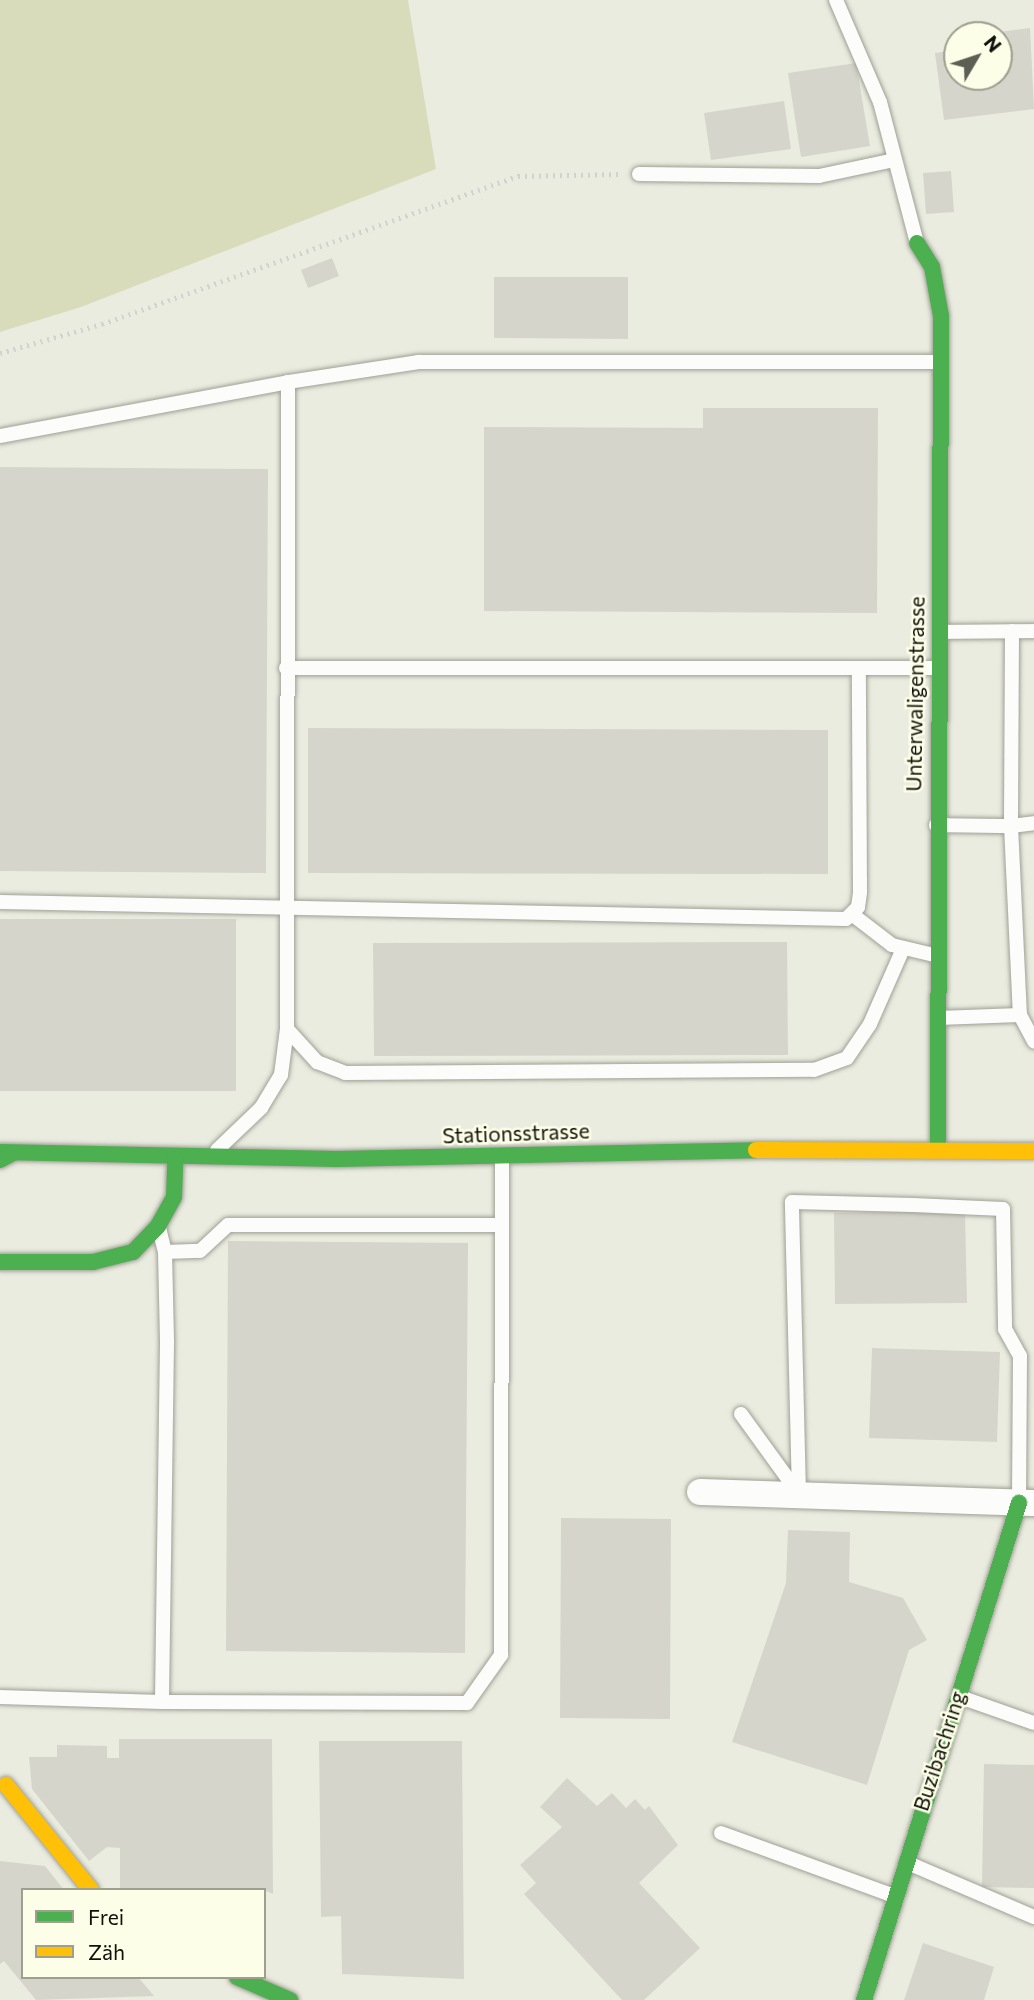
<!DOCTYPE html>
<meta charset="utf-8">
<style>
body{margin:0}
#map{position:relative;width:1034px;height:2000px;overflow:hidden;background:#ebece0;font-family:Commissioner,sans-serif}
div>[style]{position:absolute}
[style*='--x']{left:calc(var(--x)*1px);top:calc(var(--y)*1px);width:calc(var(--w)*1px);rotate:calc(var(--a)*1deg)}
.green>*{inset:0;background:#d9dcbb}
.building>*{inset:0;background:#d5d5cc}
.path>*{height:4.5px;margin-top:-2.25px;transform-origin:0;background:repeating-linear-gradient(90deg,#d2d2ce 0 2px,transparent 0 7px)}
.roads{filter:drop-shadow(0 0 2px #9fa096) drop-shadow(0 0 2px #9fa096)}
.lane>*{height:14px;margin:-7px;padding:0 7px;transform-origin:7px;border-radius:7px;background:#fcfcfa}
.street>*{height:26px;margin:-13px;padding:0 13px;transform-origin:13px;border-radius:13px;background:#fcfcfa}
.fast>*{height:16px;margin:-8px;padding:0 8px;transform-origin:8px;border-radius:8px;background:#4caf50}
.slow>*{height:16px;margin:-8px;padding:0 8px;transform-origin:8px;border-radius:8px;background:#ffc107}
span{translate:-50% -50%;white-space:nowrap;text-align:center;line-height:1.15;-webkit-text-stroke:5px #fdfee8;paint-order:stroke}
.street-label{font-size:21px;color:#101109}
.legend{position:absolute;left:21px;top:1888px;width:245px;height:91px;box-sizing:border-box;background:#fdfee8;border:2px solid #9e9f8f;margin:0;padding:9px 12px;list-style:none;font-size:21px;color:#101109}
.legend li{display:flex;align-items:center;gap:14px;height:35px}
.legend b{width:35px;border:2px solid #9e9f8f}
.north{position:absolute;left:943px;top:21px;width:70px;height:70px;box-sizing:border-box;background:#fdfee8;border:2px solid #9e9f8f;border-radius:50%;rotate:51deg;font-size:19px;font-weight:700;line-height:28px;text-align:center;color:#101109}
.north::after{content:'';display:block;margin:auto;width:24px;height:32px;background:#5d5e54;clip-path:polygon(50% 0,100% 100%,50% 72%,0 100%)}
</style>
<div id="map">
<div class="green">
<i style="clip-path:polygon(0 0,408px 0,436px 169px,81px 307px,0 332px)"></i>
</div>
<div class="building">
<i style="clip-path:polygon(1030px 28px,1034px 109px,944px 120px,935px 53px,957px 50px,957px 77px,999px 77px,999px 35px,991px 33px)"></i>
<i style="clip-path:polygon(856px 63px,870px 146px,801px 157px,788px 73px)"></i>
<i style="clip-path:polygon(784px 101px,791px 149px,711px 160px,704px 113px)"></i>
<i style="clip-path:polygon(951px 171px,954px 212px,926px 214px,923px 173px)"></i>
<i style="clip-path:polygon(332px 258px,339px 276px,308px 288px,301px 270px)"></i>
<i style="clip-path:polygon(494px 277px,628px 277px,628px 339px,494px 338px)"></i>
<i style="clip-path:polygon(703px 408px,878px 408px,877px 613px,484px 611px,484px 427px,703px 428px)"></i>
<i style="clip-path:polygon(0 467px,268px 469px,266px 873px,0 871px)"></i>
<i style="clip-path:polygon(308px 728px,828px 730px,828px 874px,308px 873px)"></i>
<i style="clip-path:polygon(0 919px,236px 919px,236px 1091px,0 1091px)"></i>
<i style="clip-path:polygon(787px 942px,788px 1055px,374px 1056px,373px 943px)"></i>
<i style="clip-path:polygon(965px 1211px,967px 1303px,835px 1304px,834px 1213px)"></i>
<i style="clip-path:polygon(228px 1241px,468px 1243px,465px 1653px,226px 1651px)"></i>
<i style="clip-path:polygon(872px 1348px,1000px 1352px,997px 1442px,869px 1438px)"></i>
<i style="clip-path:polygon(561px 1518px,671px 1519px,670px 1719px,560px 1718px)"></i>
<i style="clip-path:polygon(788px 1530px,850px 1532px,849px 1582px,903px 1598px,927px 1640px,909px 1650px,867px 1785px,732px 1742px,786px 1583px)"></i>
<i style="clip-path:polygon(119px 1739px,272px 1739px,273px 1894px,264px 1890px,120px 1890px,120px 1848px,107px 1847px,89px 1861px,32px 1789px,29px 1757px,57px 1757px,57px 1745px,107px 1746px,107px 1758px,119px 1758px)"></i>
<i style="clip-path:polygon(319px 1741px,462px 1741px,464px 1979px,342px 1974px,341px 1916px,321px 1917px)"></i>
<i style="clip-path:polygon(984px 1764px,1034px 1765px,1034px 1888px,982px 1887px)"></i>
<i style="clip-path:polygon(567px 1778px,597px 1806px,612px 1793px,626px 1808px,635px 1799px,645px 1810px,649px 1806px,678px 1845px,639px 1883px,700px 1948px,644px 2000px,622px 2000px,524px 1894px,536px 1883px,520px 1865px,562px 1827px,540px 1807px)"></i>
<i style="clip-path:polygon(0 1861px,45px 1866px,64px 1890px,23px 1890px,23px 1977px,138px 1977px,154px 1996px,36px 2000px,4px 1961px,0 1964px)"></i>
<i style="clip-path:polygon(923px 1943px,994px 1967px,984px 2000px,904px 2000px)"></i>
</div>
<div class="path">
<i style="--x:0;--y:353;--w:106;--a:-15.9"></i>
<i style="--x:102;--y:324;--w:442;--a:-19.6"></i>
<i style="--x:518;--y:176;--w:100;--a:-1.1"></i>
</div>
<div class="roads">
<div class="lane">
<i style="--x:836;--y:0;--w:111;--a:66.7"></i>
<i style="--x:880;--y:102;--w:146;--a:75.3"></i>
<i style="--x:639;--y:174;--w:180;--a:0.6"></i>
<i style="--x:819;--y:176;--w:77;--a:-12"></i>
<i style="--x:0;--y:436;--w:293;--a:-10.6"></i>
<i style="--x:1012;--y:631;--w:195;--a:90.3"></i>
<i style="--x:1011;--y:826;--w:23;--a:-7"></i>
<i style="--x:939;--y:632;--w:95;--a:-0.6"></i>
<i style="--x:286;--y:668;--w:651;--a:0"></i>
<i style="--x:936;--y:825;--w:75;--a:0.8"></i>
<i style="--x:1011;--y:826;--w:189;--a:87.3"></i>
<i style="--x:0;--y:902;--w:846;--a:1.15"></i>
<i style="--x:846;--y:919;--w:17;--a:-45"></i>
<i style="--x:858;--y:907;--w:15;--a:-82"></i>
<i style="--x:860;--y:892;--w:224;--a:-90.3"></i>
<i style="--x:853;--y:915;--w:49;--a:37.6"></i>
<i style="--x:892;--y:945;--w:43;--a:13.4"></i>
<i style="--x:938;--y:1018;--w:82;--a:-2.1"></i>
<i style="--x:1020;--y:1015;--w:30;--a:62"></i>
<i style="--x:287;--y:1029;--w:45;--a:47.7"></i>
<i style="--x:317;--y:1062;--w:30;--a:21"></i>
<i style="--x:345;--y:1073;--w:469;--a:-0.4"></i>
<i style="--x:814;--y:1070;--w:35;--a:-20"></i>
<i style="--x:847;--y:1058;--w:41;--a:-55.9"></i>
<i style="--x:870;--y:1024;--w:82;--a:-66.3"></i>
<i style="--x:217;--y:1150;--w:61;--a:-43.7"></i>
<i style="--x:261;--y:1108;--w:39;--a:-59"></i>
<i style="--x:281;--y:1075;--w:46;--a:-82.6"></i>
<i style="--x:287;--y:1029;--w:647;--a:-89.91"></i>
<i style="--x:288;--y:382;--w:132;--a:-8.7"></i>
<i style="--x:418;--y:362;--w:521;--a:0"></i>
<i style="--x:159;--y:1228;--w:25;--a:76"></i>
<i style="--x:165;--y:1252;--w:90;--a:88.7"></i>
<i style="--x:167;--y:1342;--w:360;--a:90.8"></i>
<i style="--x:162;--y:1702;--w:305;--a:0.2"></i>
<i style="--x:467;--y:1703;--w:59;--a:-54.7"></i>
<i style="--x:501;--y:1655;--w:500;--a:-89.89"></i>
<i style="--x:165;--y:1252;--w:35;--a:-2"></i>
<i style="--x:200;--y:1251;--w:38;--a:-43"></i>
<i style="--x:228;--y:1225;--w:274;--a:0"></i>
<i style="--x:741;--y:1414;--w:99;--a:54.1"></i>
<i style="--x:799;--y:1494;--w:292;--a:-91.4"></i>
<i style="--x:792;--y:1202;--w:121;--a:1.4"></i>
<i style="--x:913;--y:1205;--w:90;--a:2.5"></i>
<i style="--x:1003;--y:1209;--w:120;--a:89"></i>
<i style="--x:1005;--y:1329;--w:31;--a:61"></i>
<i style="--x:1020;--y:1356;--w:146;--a:90.4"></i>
<i style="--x:0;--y:1697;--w:162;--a:1.8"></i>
<i style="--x:960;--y:1697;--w:78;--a:19.4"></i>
<i style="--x:721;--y:1833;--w:184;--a:20"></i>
<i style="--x:908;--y:1863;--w:137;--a:23.2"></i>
</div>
<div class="street">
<i style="--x:700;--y:1492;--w:334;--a:1.9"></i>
</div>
<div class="fast">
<i style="--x:917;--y:243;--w:28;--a:58"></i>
<i style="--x:932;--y:267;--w:50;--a:79.6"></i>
<i style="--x:941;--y:316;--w:833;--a:90.21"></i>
<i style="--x:0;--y:1152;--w:337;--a:1.2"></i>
<i style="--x:337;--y:1159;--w:419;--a:-1.2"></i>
<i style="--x:0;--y:1160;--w:15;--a:-28"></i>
<i style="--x:0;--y:1262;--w:93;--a:0"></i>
<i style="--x:93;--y:1262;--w:41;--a:-14"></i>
<i style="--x:133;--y:1252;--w:36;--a:-46"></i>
<i style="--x:158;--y:1226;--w:33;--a:-61"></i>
<i style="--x:174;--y:1197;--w:38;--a:-88"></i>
<i style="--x:237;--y:1977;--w:58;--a:23.5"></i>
<i style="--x:864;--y:2000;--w:521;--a:-72.68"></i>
</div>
<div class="slow">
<i style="--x:756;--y:1150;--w:278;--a:0.2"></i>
<i style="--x:6;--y:1785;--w:135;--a:51"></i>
</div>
</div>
<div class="street-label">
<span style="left:915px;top:694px;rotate:-89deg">Unterwaligenstrasse</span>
<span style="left:516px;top:1133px;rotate:-2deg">Stationsstrasse</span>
<span style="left:939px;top:1751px;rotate:-72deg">Buzibachring</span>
</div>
<ul class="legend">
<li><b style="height:9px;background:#4caf50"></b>Frei</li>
<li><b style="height:9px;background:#ffc107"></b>Zäh</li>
</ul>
<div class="north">N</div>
</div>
